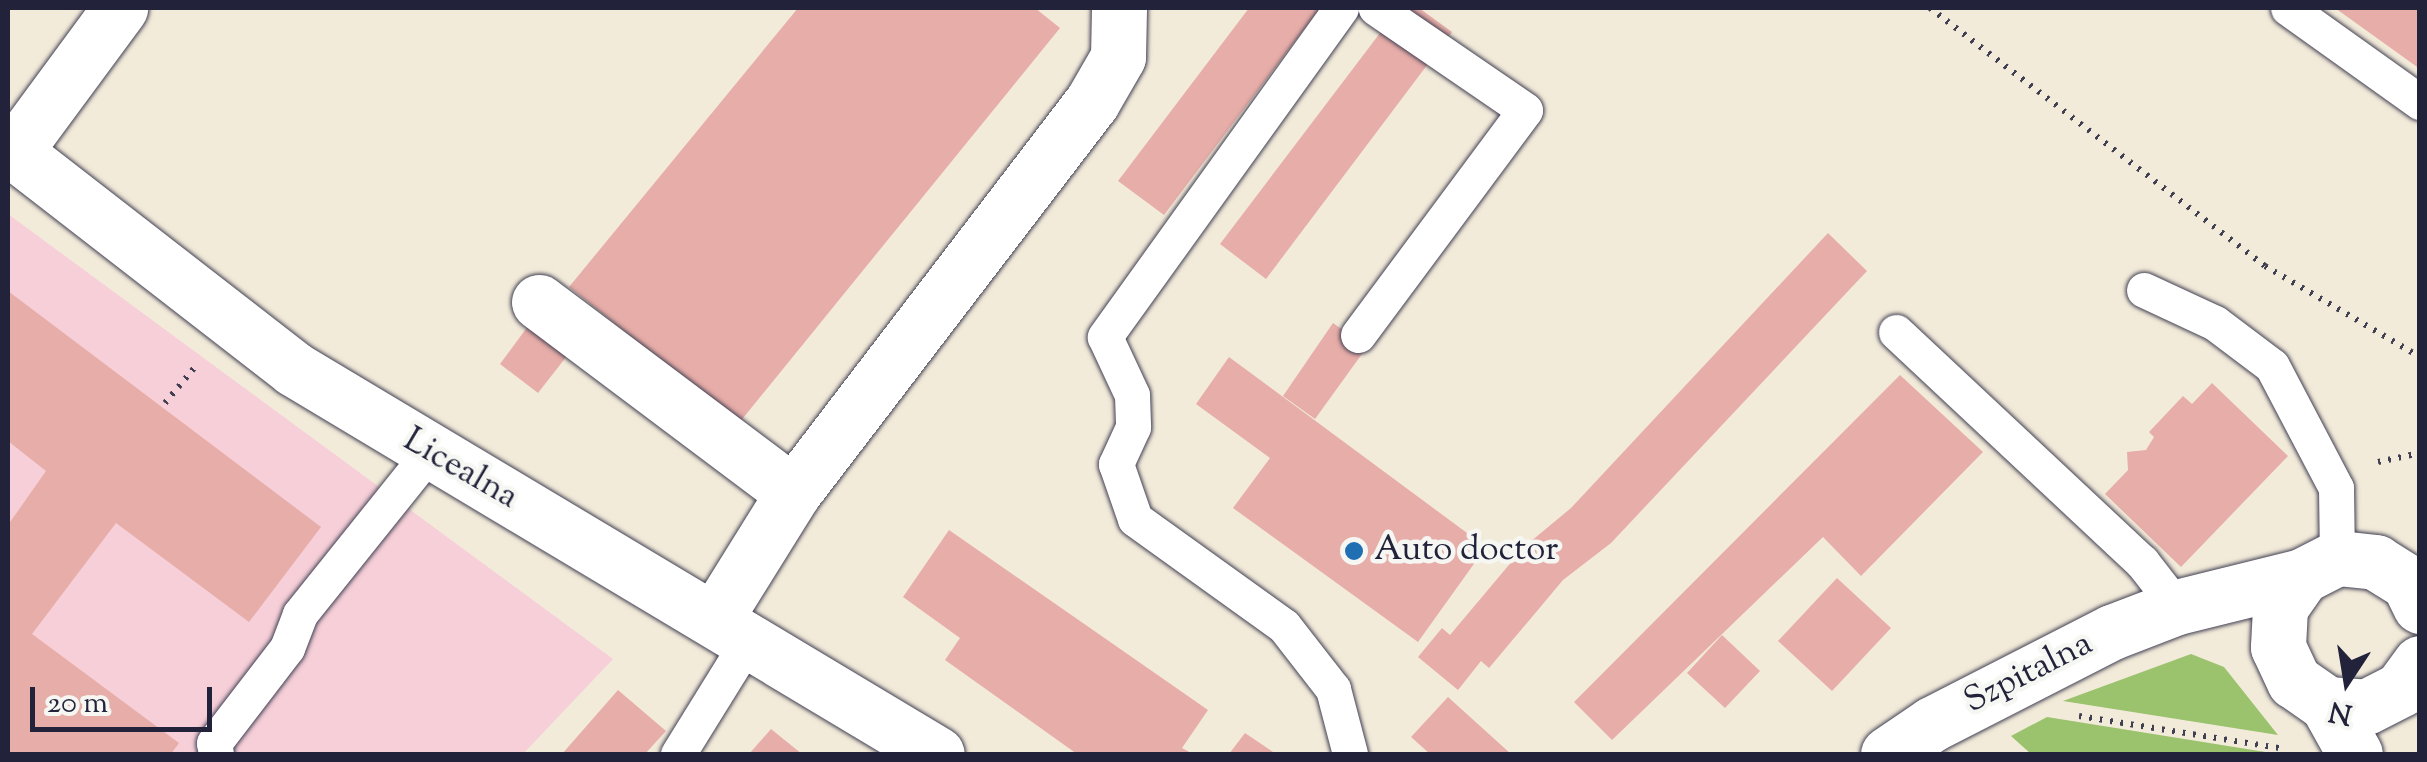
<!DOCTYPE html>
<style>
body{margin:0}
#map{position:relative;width:2427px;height:762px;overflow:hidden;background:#f3ebda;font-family:"Sorts Mill Goudy",serif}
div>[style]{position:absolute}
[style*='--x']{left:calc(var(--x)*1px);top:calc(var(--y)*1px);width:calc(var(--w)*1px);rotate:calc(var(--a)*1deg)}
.built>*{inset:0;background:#f6cfd8}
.green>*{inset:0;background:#9bc26d}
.building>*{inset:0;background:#e7ada8}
.path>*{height:6px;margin-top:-3px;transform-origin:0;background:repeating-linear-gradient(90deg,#414053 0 2.5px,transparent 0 10.5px)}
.roads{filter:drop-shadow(0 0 2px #414053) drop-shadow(0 0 2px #414053)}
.service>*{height:35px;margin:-17.5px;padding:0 17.5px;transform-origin:17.5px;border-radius:17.5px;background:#fff}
.minor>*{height:55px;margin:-27.5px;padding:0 27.5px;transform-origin:27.5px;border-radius:27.5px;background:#fff}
.tertiary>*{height:55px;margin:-27.5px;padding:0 27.5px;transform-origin:27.5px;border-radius:27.5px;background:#fff}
.dots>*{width:28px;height:28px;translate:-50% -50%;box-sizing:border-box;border:5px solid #f6f6f2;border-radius:50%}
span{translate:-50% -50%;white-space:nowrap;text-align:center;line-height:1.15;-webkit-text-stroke:9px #f6f6f2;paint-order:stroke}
.street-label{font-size:35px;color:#22223b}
.poi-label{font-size:35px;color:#22223b}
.left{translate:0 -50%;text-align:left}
.frame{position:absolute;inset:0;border:10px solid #22223b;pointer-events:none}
.north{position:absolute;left:2297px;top:632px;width:100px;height:100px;-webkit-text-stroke:8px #f6f6f2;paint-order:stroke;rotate:192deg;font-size:28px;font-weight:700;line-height:40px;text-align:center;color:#22223b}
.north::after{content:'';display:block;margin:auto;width:35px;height:45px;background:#22223b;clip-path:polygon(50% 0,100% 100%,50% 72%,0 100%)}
.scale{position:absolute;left:30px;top:687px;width:182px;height:45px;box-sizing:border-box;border:5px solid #22223b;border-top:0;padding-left:12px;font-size:30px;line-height:35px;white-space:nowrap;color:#22223b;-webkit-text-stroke:8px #f6f6f2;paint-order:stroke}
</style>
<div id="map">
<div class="built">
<i style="clip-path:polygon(8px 214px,613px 659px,523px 754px,8px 754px)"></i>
</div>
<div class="green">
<i style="clip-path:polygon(2191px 654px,2224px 667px,2278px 735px,2063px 701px)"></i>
<i style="clip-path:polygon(2047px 717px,2278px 754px,2031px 754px,2011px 736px)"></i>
</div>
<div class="building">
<i style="clip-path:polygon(798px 8px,1035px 8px,1060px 28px,739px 423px,569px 287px)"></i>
<i style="clip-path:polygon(1249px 8px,1320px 8px,1164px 215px,1118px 181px)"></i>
<i style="clip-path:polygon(1399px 8px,1419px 8px,1452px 32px,1266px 279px,1220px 244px)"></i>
<i style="clip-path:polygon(2335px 8px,2420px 8px,2420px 69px)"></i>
<i style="clip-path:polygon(1828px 233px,1867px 271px,1611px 543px,1563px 580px,1489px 668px,1481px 661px,1458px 690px,1418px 657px,1442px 628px,1450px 635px,1524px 547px,1571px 508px)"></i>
<i style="clip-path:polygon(8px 291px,321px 527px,249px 622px,116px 523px,32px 634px,179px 743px,171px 754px,8px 754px,8px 525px,46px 471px,8px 441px)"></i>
<i style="clip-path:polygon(531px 322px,570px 352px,538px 393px,500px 364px)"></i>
<i style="clip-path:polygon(1333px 323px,1367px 347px,1315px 419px,1283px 396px)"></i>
<i style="clip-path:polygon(1229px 357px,1486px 547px,1418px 642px,1233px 508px,1270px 458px,1196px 404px)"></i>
<i style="clip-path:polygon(1900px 375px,1983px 452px,1861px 576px,1823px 537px,1612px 740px,1574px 702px)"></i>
<i style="clip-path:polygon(2212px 383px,2288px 456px,2181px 567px,2105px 494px,2128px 470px,2127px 452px,2146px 450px,2154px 437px,2149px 432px,2183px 396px,2192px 404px)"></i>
<i style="clip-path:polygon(949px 530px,1208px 710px,1182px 748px,1193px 754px,1077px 754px,945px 660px,960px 638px,903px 597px)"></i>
<i style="clip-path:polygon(1837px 578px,1891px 628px,1832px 691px,1778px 641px)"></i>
<i style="clip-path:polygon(1722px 635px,1760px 671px,1725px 708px,1687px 673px)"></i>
<i style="clip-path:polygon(618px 690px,666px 731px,645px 754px,562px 754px)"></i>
<i style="clip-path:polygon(1448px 697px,1511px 754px,1430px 754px,1411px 737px)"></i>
<i style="clip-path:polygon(771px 729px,802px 754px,749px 754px)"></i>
<i style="clip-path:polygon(1245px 733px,1276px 754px,1229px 754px)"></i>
</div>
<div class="path">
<i style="--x:1930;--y:8;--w:423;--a:37.6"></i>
<i style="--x:2265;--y:266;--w:180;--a:30.4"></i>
<i style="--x:165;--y:403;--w:47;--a:-50.2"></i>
<i style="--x:2378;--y:462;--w:43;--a:-12.1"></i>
<i style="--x:2079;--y:716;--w:208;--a:9.1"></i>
</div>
<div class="roads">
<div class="service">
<i style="--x:1341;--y:8;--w:405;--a:125.7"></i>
<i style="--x:1105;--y:337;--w:64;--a:65"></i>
<i style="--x:1132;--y:395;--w:32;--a:88"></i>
<i style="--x:1133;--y:427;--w:41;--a:114.7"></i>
<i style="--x:1116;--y:464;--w:58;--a:70.9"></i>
<i style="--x:1135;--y:519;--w:183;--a:35.7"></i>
<i style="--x:1284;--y:626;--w:80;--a:52.1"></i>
<i style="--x:1333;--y:689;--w:67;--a:75.3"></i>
<i style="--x:2288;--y:8;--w:162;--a:35.5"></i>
<i style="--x:2144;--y:290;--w:78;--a:24.9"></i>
<i style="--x:2215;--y:323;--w:71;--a:37"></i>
<i style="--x:2272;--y:366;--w:138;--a:62.3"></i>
<i style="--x:2336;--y:488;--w:70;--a:89.2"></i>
<i style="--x:1896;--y:332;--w:337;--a:43.1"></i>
<i style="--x:2142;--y:562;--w:57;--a:52.1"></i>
<i style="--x:1358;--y:335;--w:280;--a:-53.4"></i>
<i style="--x:1525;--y:110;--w:181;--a:-145.6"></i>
<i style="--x:216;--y:754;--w:11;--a:-100"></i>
<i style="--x:214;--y:743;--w:120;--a:-52.5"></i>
<i style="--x:287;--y:648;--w:36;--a:-69"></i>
<i style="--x:300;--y:614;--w:206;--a:-51.3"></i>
<i style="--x:678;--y:754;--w:133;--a:-58.2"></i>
</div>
<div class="minor">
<i style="--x:8;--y:147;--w:362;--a:37.8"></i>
<i style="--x:294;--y:369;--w:749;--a:30.91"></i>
<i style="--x:14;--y:152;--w:179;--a:-53.6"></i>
<i style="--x:539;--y:302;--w:318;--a:36.9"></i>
<i style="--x:714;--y:620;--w:150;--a:-58.1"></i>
<i style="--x:793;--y:493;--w:492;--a:-52.6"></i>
<i style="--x:1092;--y:102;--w:52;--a:-60"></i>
<i style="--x:1118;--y:57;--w:49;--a:-88.8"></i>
<i style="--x:1888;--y:754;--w:53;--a:-34.3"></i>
<i style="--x:1932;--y:724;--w:202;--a:-27.1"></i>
<i style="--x:2112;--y:632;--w:70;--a:-21"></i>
<i style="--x:2177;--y:607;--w:129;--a:-13.9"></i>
</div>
<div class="tertiary">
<i style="--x:2420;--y:606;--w:25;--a:-116"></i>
<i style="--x:2409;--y:583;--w:39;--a:-148"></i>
<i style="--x:2376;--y:562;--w:39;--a:-174"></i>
<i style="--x:2337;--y:558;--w:39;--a:153"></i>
<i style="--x:2302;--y:576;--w:39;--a:125"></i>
<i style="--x:2280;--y:608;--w:39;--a:93"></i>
<i style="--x:2278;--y:647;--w:38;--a:65"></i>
<i style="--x:2294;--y:681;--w:40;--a:34.9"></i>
<i style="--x:2327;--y:704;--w:39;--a:4"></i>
<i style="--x:2366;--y:707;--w:39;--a:-27"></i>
<i style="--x:2401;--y:689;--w:32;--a:-54"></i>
<i style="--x:2327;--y:704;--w:57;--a:60.8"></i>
</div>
</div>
<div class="dots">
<i style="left:1354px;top:551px;background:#1f6fb2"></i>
</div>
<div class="street-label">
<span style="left:460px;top:470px;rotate:30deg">Licealna</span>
<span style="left:2029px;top:674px;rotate:-27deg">Szpitalna</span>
</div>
<div class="poi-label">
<span class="left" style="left:1374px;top:551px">Auto doctor</span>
</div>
<div class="frame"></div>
<div class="north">N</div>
<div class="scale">20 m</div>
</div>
